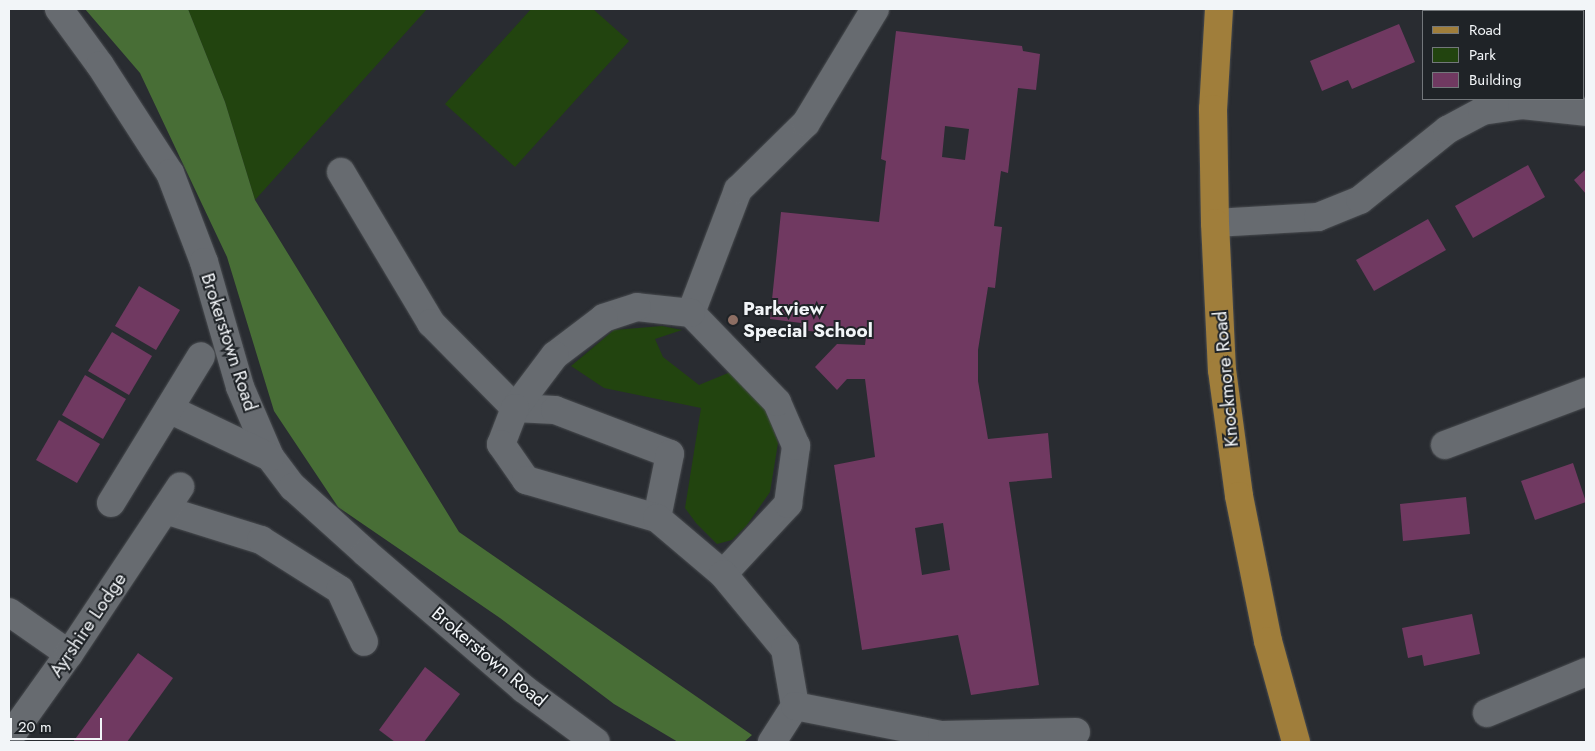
<!DOCTYPE html>
<style>
body{margin:0}
#map{position:relative;width:1595px;height:751px;overflow:hidden;background:#292c31;font-family:Jost,sans-serif}
div>[style]{position:absolute}
[style*='--x']{left:calc(var(--x)*1px);top:calc(var(--y)*1px);width:calc(var(--w)*1px);rotate:calc(var(--a)*1deg)}
.green>*{inset:0;background:#22440f}
.forest>*{inset:0;background:#486e36}
.building>*{inset:0;background:#703961}
.roads{filter:drop-shadow(0 0 1px #484b4f) drop-shadow(0 0 1px #484b4f)}
.minor>*{height:28px;margin:-14px;padding:0 14px;transform-origin:14px;border-radius:14px;background:#676b70}
.major>*{height:28px;margin:-14px;padding:0 14px;transform-origin:14px;border-radius:14px;background:#a07e3b}
.dots>*{width:14px;height:14px;translate:-50% -50%;box-sizing:border-box;border:2px solid #1f2327;border-radius:50%}
span{translate:-50% -50%;white-space:nowrap;text-align:center;line-height:1.15;-webkit-text-stroke:4px #1f2327;paint-order:stroke}
.poi-label{font-size:19px;color:#f2f5f8;font-weight:700}
.left{translate:0 -50%;text-align:left}
.street-label{font-size:19px;color:#f2f5f8}
.frame{position:absolute;inset:0;border:10px solid #f2f5f8;pointer-events:none}
.legend{position:absolute;left:1422px;top:10px;width:162px;height:90px;box-sizing:border-box;background:#1f2327;border:1px solid #73777b;margin:0;padding:6px 9px;list-style:none;font-size:15px;color:#f2f5f8}
.legend li{display:flex;align-items:center;gap:10px;height:25px}
.legend b{width:25px;border:1px solid #73777b}
.scale{position:absolute;left:10px;top:718px;width:92px;height:22px;box-sizing:border-box;border:2px solid #f2f5f8;border-top:0;padding-left:6px;font-size:15px;line-height:18px;white-space:nowrap;color:#f2f5f8;-webkit-text-stroke:4px #1f2327;paint-order:stroke}
</style>
<div id="map">
<div class="green">
<i style="clip-path:polygon(188px 9px,427px 9px,255px 200px,225px 102px)"></i>
<i style="clip-path:polygon(531px 9px,593px 9px,629px 41px,515px 167px,445px 104px)"></i>
<i style="clip-path:polygon(662px 326px,682px 330px,655px 339px,663px 357px,699px 385px,733px 371px,765px 405px,778px 443px,770px 492px,747px 525px,732px 540px,717px 544px,696px 523px,685px 508px,701px 408px,604px 388px,571px 366px,614px 330px)"></i>
</div>
<div class="forest">
<i style="clip-path:polygon(85px 9px,188px 9px,225px 102px,255px 200px,459px 532px,752px 735px,744px 742px,678px 742px,614px 704px,500px 618px,338px 507px,274px 411px,227px 257px,140px 73px)"></i>
</div>
<div class="building">
<i style="clip-path:polygon(1534px 9px,1579px 9px,1579px 11px)"></i>
<i style="clip-path:polygon(1399px 24px,1415px 62px,1352px 89px,1348px 80px,1322px 91px,1310px 61px)"></i>
<i style="clip-path:polygon(evenodd,896px 31px,1022px 46px,1023px 51px,1040px 54px,1036px 90px,1018px 88px,1008px 173px,1001px 171px,994px 226px,1002px 227px,995px 288px,988px 287px,978px 350px,978px 381px,988px 439px,1048px 433px,1052px 478px,1009px 482px,1039px 685px,971px 695px,958px 635px,862px 650px,834px 465px,875px 457px,865px 379px,847px 379px,837px 390px,815px 367px,837px 344px,865px 345px,866px 337px,800px 330px,801px 323px,770px 319px,781px 212px,879px 222px,886px 161px,881px 159px,896px 31px,945px 126px,969px 129px,965px 160px,942px 157px,945px 126px,896px 31px,943px 523px,950px 570px,922px 575px,915px 528px,943px 523px)"></i>
<i style="clip-path:polygon(1528px 165px,1545px 197px,1473px 238px,1455px 206px)"></i>
<i style="clip-path:polygon(1586px 169px,1586px 194px,1574px 180px)"></i>
<i style="clip-path:polygon(1428px 219px,1446px 250px,1374px 291px,1356px 260px)"></i>
<i style="clip-path:polygon(139px 286px,180px 310px,156px 350px,115px 326px)"></i>
<i style="clip-path:polygon(112px 332px,152px 356px,129px 395px,88px 371px)"></i>
<i style="clip-path:polygon(85px 375px,126px 399px,103px 439px,62px 415px)"></i>
<i style="clip-path:polygon(59px 420px,100px 444px,77px 483px,36px 460px)"></i>
<i style="clip-path:polygon(1573px 463px,1586px 502px,1535px 520px,1521px 481px)"></i>
<i style="clip-path:polygon(1466px 497px,1470px 534px,1403px 541px,1400px 504px)"></i>
<i style="clip-path:polygon(1472px 614px,1480px 654px,1424px 666px,1422px 655px,1408px 658px,1402px 628px)"></i>
<i style="clip-path:polygon(138px 653px,173px 678px,127px 742px,73px 742px)"></i>
<i style="clip-path:polygon(425px 667px,460px 694px,424px 742px,395px 742px,379px 730px)"></i>
</div>
<div class="roads">
<div class="minor">
<i style="--x:59;--y:9;--w:69;--a:53.8"></i>
<i style="--x:100;--y:65;--w:129;--a:57.1"></i>
<i style="--x:170;--y:173;--w:95;--a:69.1"></i>
<i style="--x:204;--y:262;--w:130;--a:73.9"></i>
<i style="--x:240;--y:387;--w:76;--a:66.8"></i>
<i style="--x:270;--y:457;--w:38;--a:53"></i>
<i style="--x:293;--y:487;--w:98;--a:42.1"></i>
<i style="--x:366;--y:553;--w:208;--a:40.7"></i>
<i style="--x:524;--y:689;--w:89;--a:36.4"></i>
<i style="--x:341;--y:172;--w:176;--a:59.2"></i>
<i style="--x:431;--y:323;--w:120;--a:45.3"></i>
<i style="--x:515;--y:408;--w:40;--a:2.9"></i>
<i style="--x:555;--y:410;--w:123;--a:20.9"></i>
<i style="--x:670;--y:454;--w:65;--a:101.5"></i>
<i style="--x:1215;--y:223;--w:103;--a:-3.3"></i>
<i style="--x:1318;--y:217;--w:45;--a:-22"></i>
<i style="--x:1360;--y:200;--w:112;--a:-38.8"></i>
<i style="--x:1447;--y:130;--w:40;--a:-28"></i>
<i style="--x:1482;--y:111;--w:40;--a:-8.5"></i>
<i style="--x:1522;--y:105;--w:64;--a:6.2"></i>
<i style="--x:691;--y:313;--w:132;--a:-69.1"></i>
<i style="--x:738;--y:190;--w:95;--a:-44.6"></i>
<i style="--x:806;--y:123;--w:133;--a:-58.8"></i>
<i style="--x:169;--y:409;--w:112;--a:25.4"></i>
<i style="--x:1445;--y:445;--w:151;--a:-20.6"></i>
<i style="--x:111;--y:503;--w:172;--a:-58.5"></i>
<i style="--x:165;--y:510;--w:101;--a:17.4"></i>
<i style="--x:261;--y:540;--w:93;--a:32.3"></i>
<i style="--x:340;--y:590;--w:57;--a:65.2"></i>
<i style="--x:723;--y:574;--w:96;--a:-47.1"></i>
<i style="--x:788;--y:504;--w:59;--a:-82.1"></i>
<i style="--x:796;--y:446;--w:48;--a:-113.4"></i>
<i style="--x:777;--y:402;--w:124;--a:-134"></i>
<i style="--x:691;--y:313;--w:54;--a:-173.7"></i>
<i style="--x:637;--y:307;--w:35;--a:162"></i>
<i style="--x:604;--y:318;--w:61;--a:142.9"></i>
<i style="--x:555;--y:355;--w:66;--a:127"></i>
<i style="--x:515;--y:408;--w:39;--a:111"></i>
<i style="--x:501;--y:444;--w:44;--a:55.2"></i>
<i style="--x:526;--y:480;--w:136;--a:16.2"></i>
<i style="--x:657;--y:518;--w:87;--a:40.3"></i>
<i style="--x:723;--y:574;--w:97;--a:50.4"></i>
<i style="--x:785;--y:649;--w:58;--a:80"></i>
<i style="--x:795;--y:706;--w:43;--a:122.6"></i>
<i style="--x:9;--y:612;--w:73;--a:35"></i>
<i style="--x:795;--y:706;--w:150;--a:11.2"></i>
<i style="--x:942;--y:735;--w:134;--a:-1.3"></i>
<i style="--x:1487;--y:713;--w:107;--a:-22.5"></i>
<i style="--x:9;--y:738;--w:103;--a:-54.5"></i>
<i style="--x:69;--y:654;--w:201;--a:-56.4"></i>
</div>
<div class="major">
<i style="--x:1219;--y:9;--w:100;--a:93.4"></i>
<i style="--x:1213;--y:109;--w:114;--a:89"></i>
<i style="--x:1215;--y:223;--w:147;--a:87.3"></i>
<i style="--x:1222;--y:370;--w:127;--a:82.3"></i>
<i style="--x:1239;--y:496;--w:148;--a:78.7"></i>
<i style="--x:1268;--y:641;--w:105;--a:74.5"></i>
</div>
</div>
<div class="dots">
<i style="left:733px;top:320px;background:#8d6e63"></i>
</div>
<div class="poi-label">
<span class="left" style="left:743px;top:320px">Parkview<br>Special School</span>
</div>
<div class="street-label">
<span style="left:229px;top:342px;rotate:72deg">Brokerstown Road</span>
<span style="left:1226px;top:379px;rotate:-95deg">Knockmore Road</span>
<span style="left:88px;top:625px;rotate:-56deg">Ayrshire Lodge</span>
<span style="left:489px;top:657px;rotate:40deg">Brokerstown Road</span>
</div>
<div class="frame"></div>
<ul class="legend">
<li><b style="height:6px;background:#a07e3b"></b>Road</li>
<li><b style="height:14px;background:#22440f"></b>Park</li>
<li><b style="height:14px;background:#703961"></b>Building</li>
</ul>
<div class="scale">20 m</div>
</div>
